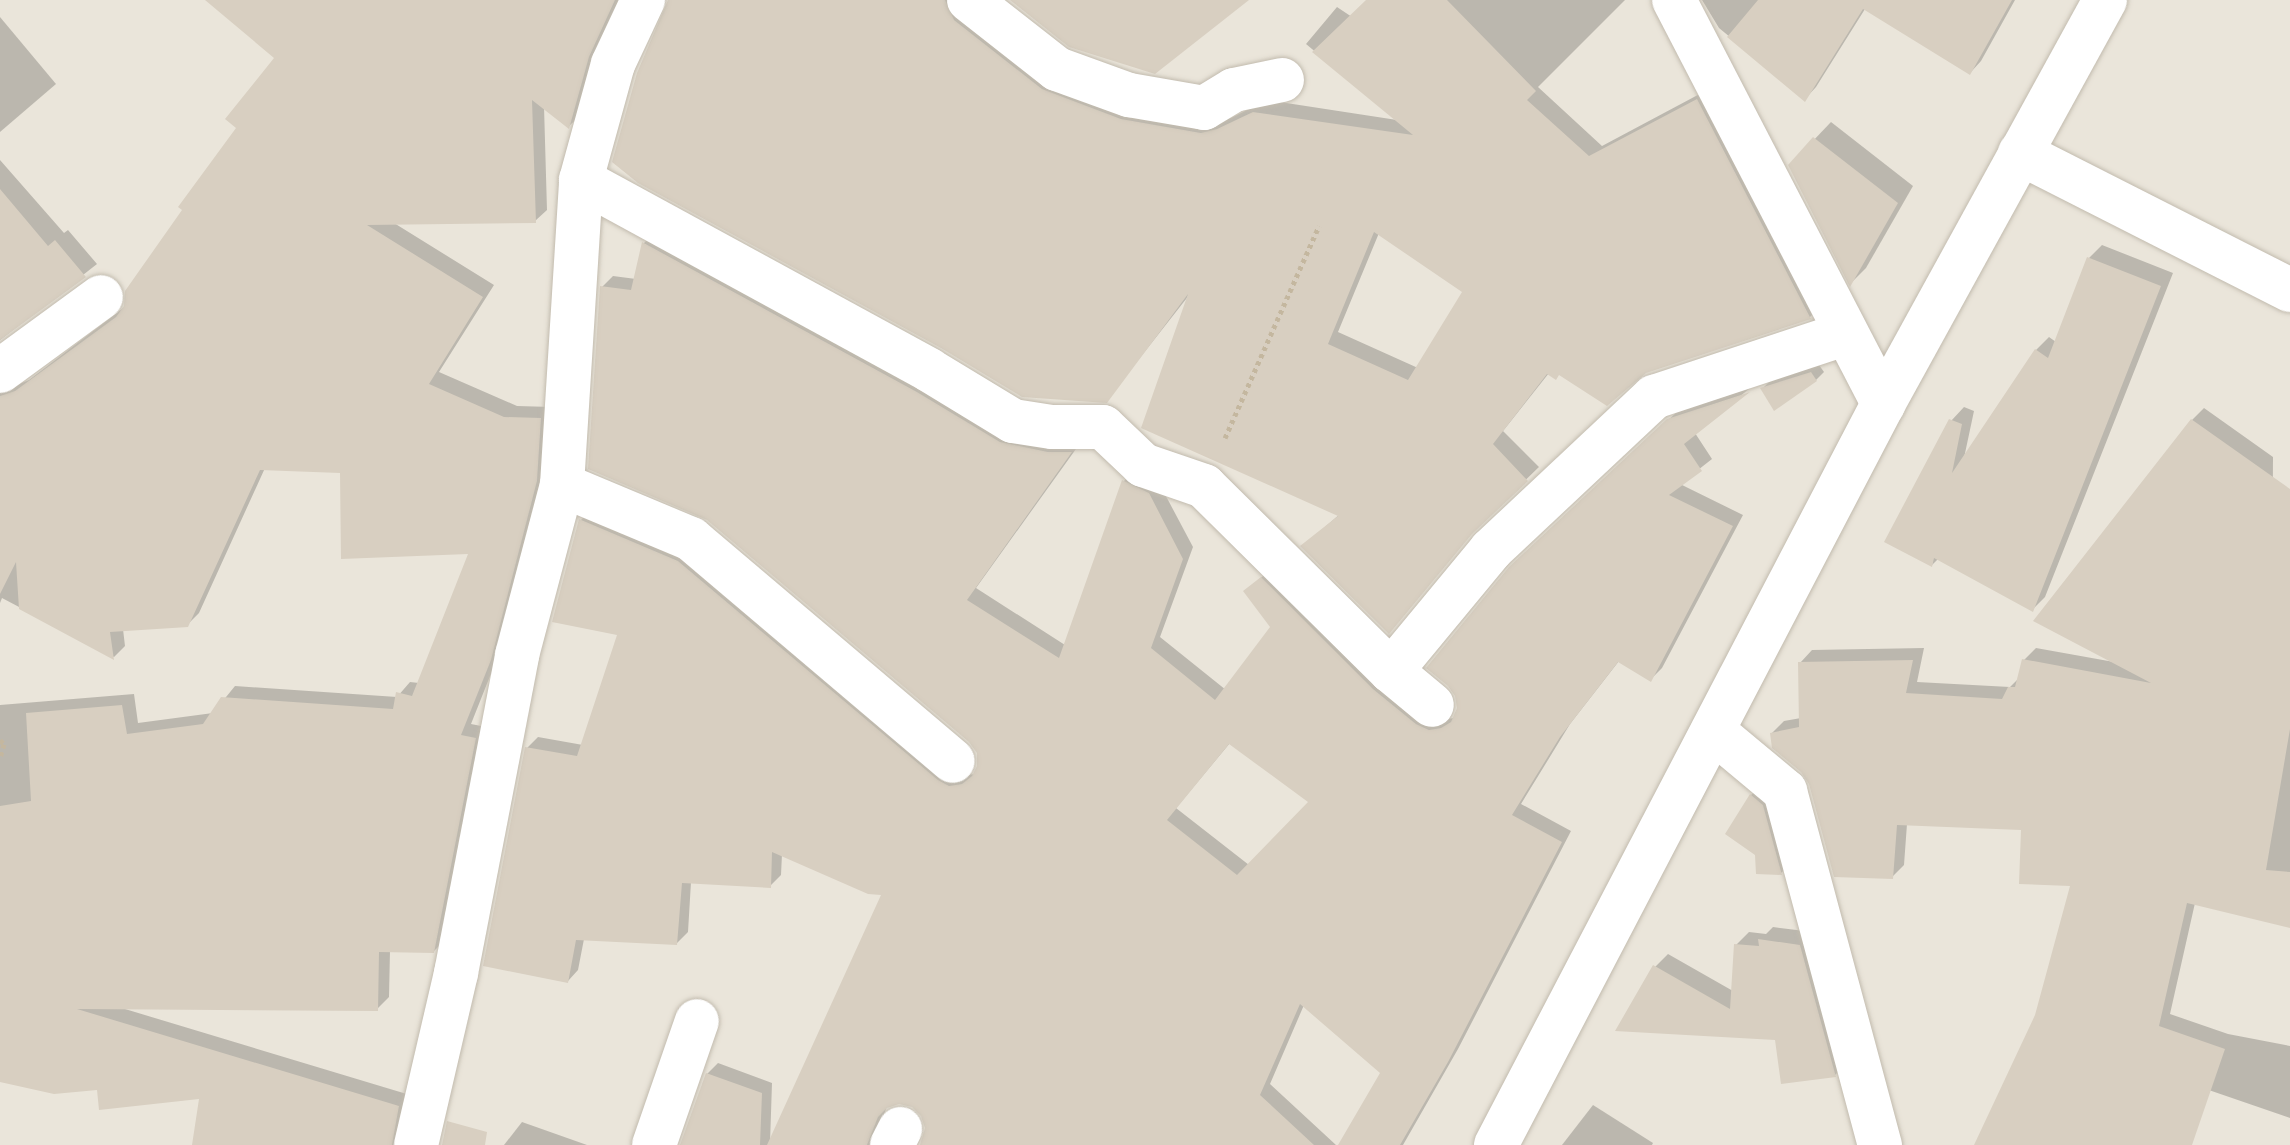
<!DOCTYPE html>
<style>
body{margin:0}
#map{position:relative;width:2290px;height:1145px;overflow:hidden;background:#f6f3ec;font-family:"Work Sans",sans-serif}
div>[style]{position:absolute}
[style*='--x']{left:calc(var(--x)*1px);top:calc(var(--y)*1px);width:calc(var(--w)*1px);rotate:calc(var(--a)*1deg)}
.residential>*{inset:0;background:#eae5da}
.shadow>*{inset:0;background:#0003}
.building>*{inset:0;background:#d8cfc1}
.path>*{height:5px;margin-top:-2.5px;transform-origin:0;background:repeating-linear-gradient(90deg,#c4b79f 0 4px,transparent 0 8px)}
.roads{filter:drop-shadow(0 0 2px #c2bbae) drop-shadow(0 0 2px #c2bbae)}
.minor>*{height:44px;margin:-22px;padding:0 22px;transform-origin:22px;border-radius:22px;background:#fff}
span{translate:-50% -50%;white-space:nowrap;text-align:center;line-height:1.15;-webkit-text-stroke:6px #fff;paint-order:stroke}
</style>
<div id="map">
<div class="residential">
<i style="clip-path:polygon(0 0,2290px 0,2290px 1145px,0 1145px)"></i>
</div>
<div class="shadow">
<i style="clip-path:polygon(217px 0,620px 0,581px 115px,569px 126px,544px 106px,547px 210px,535px 221px,394px 223px,494px 285px,439px 372px,517px 406px,552px 407px,548px 468px,502px 646px,471px 724px,486px 727px,446px 939px,434px 951px,390px 951px,389px 997px,377px 1009px,125px 1009px,410px 1095px,402px 1145px,194px 1145px,201px 1096px,0 1080px,0 705px,134px 694px,138px 723px,213px 713px,235px 686px,397px 697px,410px 682px,419px 683px,471px 552px,342px 471px,265px 468px,199px 613px,187px 625px,123px 629px,125px 646px,114px 657px,2px 598px,0 603px,0 381px,17px 385px,29px 380px,126px 306px,239px 128px,276px 58px)"></i>
<i style="clip-path:polygon(evenodd,674px 0,960px 0,1213px 122px,1231px 118px,1267px 100px,1397px 120px,1306px 44px,1337px 7px,1352px 17px,1369px 0,1625px 0,1538px 87px,1602px 146px,1709px 89px,1822px 305px,1810px 317px,1549px 373px,1503px 431px,1539px 467px,1481px 523px,1303px 546px,1340px 514px,1190px 294px,1106px 401px,674px 0,1379px 233px,1465px 292px,1418px 368px,1338px 332px,1379px 233px)"></i>
<i style="clip-path:polygon(1702px 0,2015px 0,1981px 61px,1970px 73px,1865px 9px,1816px 87px,1805px 99px,1719px 28px)"></i>
<i style="clip-path:polygon(0 17px,56px 84px,0 132px)"></i>
<i style="clip-path:polygon(1831px 122px,1913px 186px,1866px 268px,1851px 283px,1790px 165px)"></i>
<i style="clip-path:polygon(0 160px,64px 233px,68px 230px,97px 264px,0 340px)"></i>
<i style="clip-path:polygon(evenodd,655px 232px,1081px 442px,976px 588px,1065px 645px,1124px 481px,1135px 470px,1159px 483px,1193px 547px,1160px 637px,1226px 690px,1273px 627px,1245px 592px,1272px 568px,1440px 720px,1454px 718px,1523px 557px,1680px 409px,1755px 384px,1695px 433px,1712px 459px,1680px 484px,1743px 515px,1662px 668px,1651px 679px,1619px 661px,1570px 724px,1521px 804px,1571px 831px,1458px 1049px,1403px 1145px,1341px 1145px,1382px 1073px,1304px 1005px,1270px 1084px,1336px 1145px,921px 1145px,927px 1128px,923px 1115px,913px 1105px,899px 1102px,887px 1106px,877px 1134px,880px 1145px,683px 1145px,707px 1074px,718px 1063px,772px 1083px,770px 1144px,884px 893px,782px 854px,781px 875px,770px 886px,691px 882px,688px 932px,677px 943px,584px 939px,578px 970px,568px 981px,527px 748px,538px 737px,583px 745px,620px 633px,581px 520px,591px 509px,689px 550px,961px 776px,975px 774px,980px 765px,978px 751px,602px 287px,613px 276px,636px 279px,644px 243px,655px 232px,1230px 743px,1311px 802px,1249px 865px,1176px 808px,1230px 743px)"></i>
<i style="clip-path:polygon(2102px 245px,2173px 273px,2045px 597px,2032px 610px,1939px 558px,1932px 565px,1951px 421px,1964px 407px,1974px 411px,1964px 458px,2036px 350px,2049px 337px,2056px 342px,2089px 258px)"></i>
<i style="clip-path:polygon(1819px 365px,1824px 372px,1816px 380px,1762px 389px,1770px 381px)"></i>
<i style="clip-path:polygon(2204px 408px,2273px 457px,2272px 632px,2290px 640px,2290px 926px,2195px 903px,2170px 1014px,2228px 1034px,2290px 1046px,2290px 1118px,2200px 1087px,2179px 1145px,1976px 1145px,2037px 1016px,2073px 884px,2023px 828px,1907px 824px,1904px 865px,1892px 877px,1772px 733px,1784px 721px,1801px 718px,1800px 663px,1812px 650px,1924px 648px,1917px 682px,2010px 687px,2020px 677px,2024px 660px,2036px 648px,2114px 662px,2192px 420px)"></i>
<i style="clip-path:polygon(1759px 788px,1770px 797px,1789px 866px,1781px 873px,1751px 795px)"></i>
<i style="clip-path:polygon(1773px 927px,1813px 932px,1848px 1062px,1835px 1075px,1655px 967px,1668px 954px,1733px 991px,1736px 945px,1749px 932px,1766px 934px)"></i>
<i style="clip-path:polygon(1593px 1105px,1653px 1143px,1652px 1145px,1562px 1145px)"></i>
<i style="clip-path:polygon(522px 1122px,587px 1145px,504px 1145px)"></i>
</div>
<div class="building">
<i style="clip-path:polygon(205px 0,615px 0,589px 57px,569px 129px,532px 100px,536px 223px,367px 225px,483px 297px,429px 384px,504px 417px,541px 418px,537px 481px,491px 660px,461px 735px,476px 738px,434px 953px,379px 952px,378px 1011px,77px 1009px,399px 1106px,392px 1145px,192px 1145px,199px 1099px,99px 1110px,97px 1090px,54px 1094px,0 1082px,0 806px,31px 801px,26px 713px,122px 705px,127px 734px,203px 724px,221px 697px,393px 709px,396px 692px,412px 696px,468px 554px,341px 559px,340px 473px,260px 470px,188px 627px,110px 632px,114px 660px,19px 609px,16px 562px,0 594px,0 396px,15px 391px,116px 317px,124px 306px,125px 291px,182px 210px,178px 207px,236px 128px,225px 119px,274px 58px)"></i>
<i style="clip-path:polygon(evenodd,668px 0,945px 0,954px 20px,1042px 89px,1121px 119px,1201px 133px,1217px 129px,1253px 112px,1413px 135px,1312px 52px,1366px 0,1447px 0,1536px 91px,1527px 100px,1589px 156px,1697px 99px,1811px 319px,1646px 373px,1607px 406px,1559px 375px,1556px 380px,1547px 374px,1493px 444px,1528px 481px,1472px 534px,1389px 634px,1300px 546px,1338px 516px,1141px 428px,1188px 294px,1107px 403px,1022px 397px,941px 348px,638px 183px,612px 162px,637px 73px,668px 0,1374px 232px,1462px 292px,1408px 380px,1328px 344px,1374px 232px)"></i>
<i style="clip-path:polygon(1010px 0,1249px 0,1155px 74px,1069px 47px)"></i>
<i style="clip-path:polygon(1758px 0,2012px 0,1970px 75px,1863px 9px,1805px 102px,1727px 37px)"></i>
<i style="clip-path:polygon(1813px 137px,1898px 203px,1850px 287px,1788px 165px)"></i>
<i style="clip-path:polygon(0 189px,48px 246px,55px 240px,86px 277px,0 340px)"></i>
<i style="clip-path:polygon(evenodd,642px 242px,917px 392px,1000px 442px,1048px 452px,1072px 452px,967px 600px,1059px 658px,1122px 480px,1149px 493px,1183px 559px,1151px 648px,1215px 700px,1270px 627px,1243px 591px,1261px 577px,1373px 689px,1416px 724px,1429px 730px,1441px 728px,1451px 722px,1457px 708px,1455px 696px,1448px 686px,1426px 668px,1509px 567px,1667px 419px,1750px 392px,1684px 444px,1702px 471px,1669px 495px,1733px 526px,1651px 682px,1618px 662px,1560px 737px,1512px 815px,1562px 842px,1448px 1062px,1400px 1145px,1338px 1145px,1380px 1073px,1300px 1004px,1260px 1095px,1314px 1145px,920px 1145px,925px 1128px,921px 1116px,912px 1107px,899px 1104px,887px 1108px,878px 1117px,867px 1145px,767px 1145px,881px 895px,868px 894px,772px 852px,771px 888px,682px 883px,677px 945px,576px 940px,568px 983px,483px 966px,525px 747px,577px 756px,617px 635px,552px 622px,579px 519px,678px 561px,938px 780px,949px 786px,962px 784px,972px 776px,977px 766px,977px 753px,969px 742px,707px 520px,588px 469px,600px 286px,631px 290px,642px 242px,1229px 744px,1308px 802px,1237px 875px,1167px 820px,1229px 744px)"></i>
<i style="clip-path:polygon(2087px 257px,2161px 286px,2033px 612px,1934px 558px,1932px 567px,1884px 542px,1949px 419px,1962px 424px,1952px 473px,2035px 349px,2048px 358px)"></i>
<i style="clip-path:polygon(1811px 372px,1817px 381px,1774px 411px,1760px 388px)"></i>
<i style="clip-path:polygon(2191px 419px,2290px 489px,2290px 729px,2266px 870px,2290px 872px,2290px 928px,2187px 903px,2159px 1026px,2225px 1049px,2192px 1145px,1974px 1145px,2035px 1015px,2070px 886px,2019px 884px,2021px 830px,1897px 825px,1893px 879px,1834px 877px,1809px 784px,1801px 772px,1772px 748px,1770px 733px,1799px 727px,1798px 662px,1913px 660px,1906px 693px,2002px 699px,2008px 687px,2015px 687px,2022px 659px,2151px 683px,2033px 621px)"></i>
<i style="clip-path:polygon(1750px 794px,1763px 805px,1782px 875px,1756px 874px,1755px 855px,1725px 834px)"></i>
<i style="clip-path:polygon(1758px 939px,1800px 945px,1836px 1077px,1781px 1084px,1775px 1040px,1615px 1031px,1653px 965px,1730px 1009px,1734px 944px,1759px 946px)"></i>
<i style="clip-path:polygon(706px 1073px,762px 1093px,760px 1145px,680px 1145px)"></i>
<i style="clip-path:polygon(447px 1121px,487px 1132px,485px 1145px,442px 1145px)"></i>
</div>
<div class="path">
<i style="--x:1225;--y:438;--w:232;--a:-66.1"></i>
<i style="--x:0;--y:740;--w:6;--a:45"></i>
<i style="--x:4;--y:744;--w:15;--a:106"></i>
</div>
<div class="roads">
<div class="minor">
<i style="--x:969;--y:0;--w:112;--a:38.1"></i>
<i style="--x:1057;--y:69;--w:77;--a:19.9"></i>
<i style="--x:1129;--y:95;--w:76;--a:9.8"></i>
<i style="--x:1204;--y:108;--w:35;--a:-31"></i>
<i style="--x:1234;--y:90;--w:49;--a:-11.8"></i>
<i style="--x:1674;--y:0;--w:455;--a:62.6"></i>
<i style="--x:2020;--y:153;--w:303;--a:26.9"></i>
<i style="--x:581;--y:180;--w:396;--a:28.6"></i>
<i style="--x:929;--y:370;--w:98;--a:31.3"></i>
<i style="--x:1013;--y:421;--w:39;--a:9"></i>
<i style="--x:1052;--y:427;--w:51;--a:0"></i>
<i style="--x:1103;--y:427;--w:55;--a:43.5"></i>
<i style="--x:1143;--y:465;--w:65;--a:19"></i>
<i style="--x:1204;--y:486;--w:263;--a:44.7"></i>
<i style="--x:1391;--y:671;--w:53;--a:39.7"></i>
<i style="--x:0;--y:371;--w:125;--a:-36.2"></i>
<i style="--x:562;--y:485;--w:140;--a:22.7"></i>
<i style="--x:691;--y:539;--w:343;--a:40.3"></i>
<i style="--x:1391;--y:671;--w:157;--a:-50.4"></i>
<i style="--x:1491;--y:550;--w:224;--a:-43.2"></i>
<i style="--x:1654;--y:397;--w:201;--a:-18.3"></i>
<i style="--x:1713;--y:731;--w:94;--a:39.8"></i>
<i style="--x:1785;--y:791;--w:367;--a:75"></i>
<i style="--x:416;--y:1145;--w:177;--a:-76.9"></i>
<i style="--x:456;--y:973;--w:324;--a:-79.1"></i>
<i style="--x:517;--y:655;--w:176;--a:-75.2"></i>
<i style="--x:562;--y:485;--w:306;--a:-86.4"></i>
<i style="--x:581;--y:180;--w:120;--a:-74.6"></i>
<i style="--x:613;--y:64;--w:71;--a:-64.9"></i>
<i style="--x:654;--y:1145;--w:131;--a:-70.9"></i>
<i style="--x:892;--y:1145;--w:18;--a:-63"></i>
<i style="--x:1496;--y:1145;--w:836;--a:-62.42"></i>
<i style="--x:1883;--y:404;--w:461;--a:-61.2"></i>
</div>
</div>
</div>
